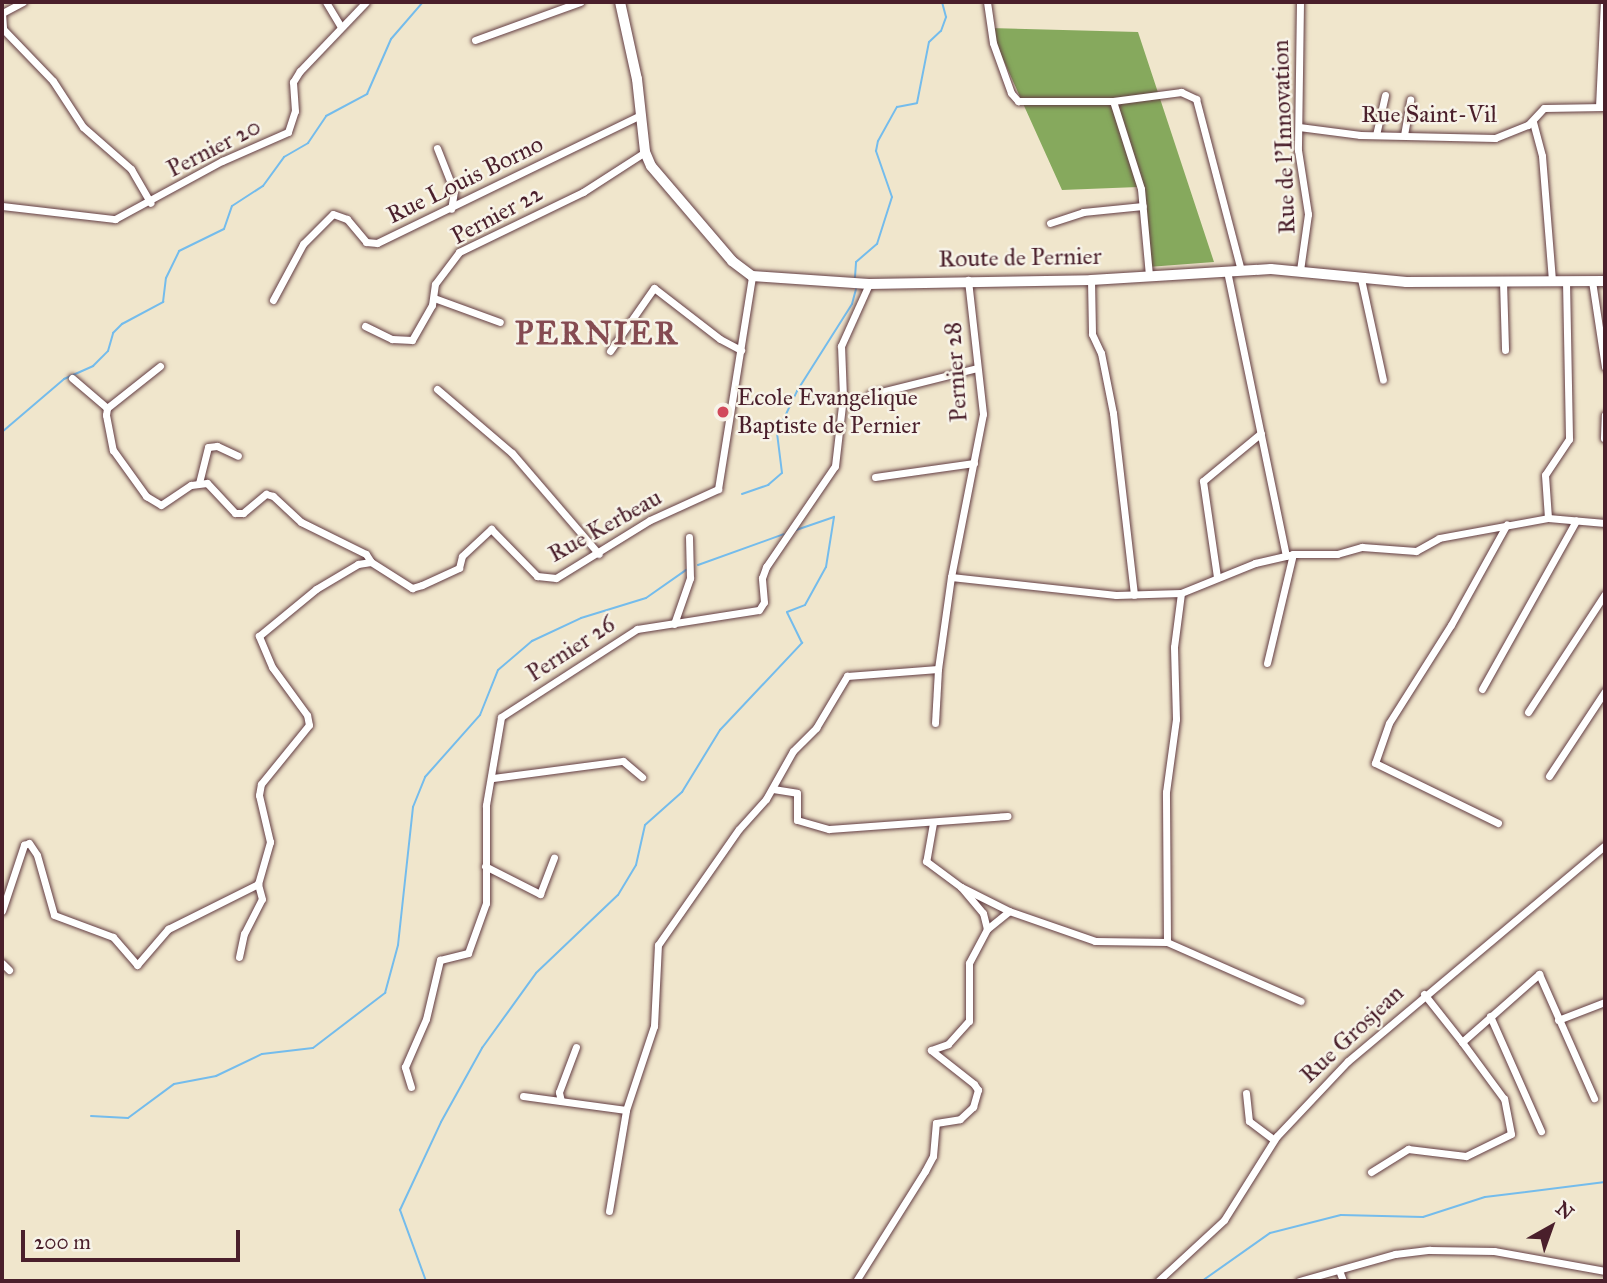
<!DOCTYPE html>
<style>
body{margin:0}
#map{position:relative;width:1607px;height:1283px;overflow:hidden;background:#f0e6cc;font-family:"IM FELL Great Primer",serif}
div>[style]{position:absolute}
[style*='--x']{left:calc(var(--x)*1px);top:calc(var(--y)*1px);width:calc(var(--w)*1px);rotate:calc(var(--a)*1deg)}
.forest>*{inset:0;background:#86a95d}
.stream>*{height:2px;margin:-1px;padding:0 1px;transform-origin:1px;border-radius:1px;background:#74bcec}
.roads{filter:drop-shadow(0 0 2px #633d43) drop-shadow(0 0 2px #633d43)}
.street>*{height:7px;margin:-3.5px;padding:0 3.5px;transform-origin:3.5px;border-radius:3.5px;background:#fff}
.secondary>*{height:10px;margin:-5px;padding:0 5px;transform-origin:5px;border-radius:5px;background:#fff}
.dots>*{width:19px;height:19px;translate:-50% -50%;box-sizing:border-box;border:4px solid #f7f3e8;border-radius:50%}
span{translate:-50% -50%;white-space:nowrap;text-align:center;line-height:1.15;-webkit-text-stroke:5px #f7f3e8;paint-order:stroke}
.street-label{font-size:24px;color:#4a1f2b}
.poi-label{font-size:24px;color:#4a1f2b}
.left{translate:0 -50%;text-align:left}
.district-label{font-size:32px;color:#854b51;font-weight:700;letter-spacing:2px}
.frame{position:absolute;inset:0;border:4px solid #4a1f2b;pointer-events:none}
.north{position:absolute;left:1516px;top:1192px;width:70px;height:70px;-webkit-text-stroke:5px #f7f3e8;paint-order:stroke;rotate:40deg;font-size:19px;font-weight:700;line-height:28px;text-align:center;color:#4a1f2b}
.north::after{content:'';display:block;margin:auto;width:24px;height:32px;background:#4a1f2b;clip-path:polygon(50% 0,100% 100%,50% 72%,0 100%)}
.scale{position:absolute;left:21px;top:1230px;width:219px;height:32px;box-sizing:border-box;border:4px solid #4a1f2b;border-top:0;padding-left:9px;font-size:21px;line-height:24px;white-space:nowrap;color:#4a1f2b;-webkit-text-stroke:5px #f7f3e8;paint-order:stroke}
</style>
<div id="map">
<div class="forest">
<i style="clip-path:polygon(989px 28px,1138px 32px,1214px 262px,1148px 267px,1138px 187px,1062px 190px)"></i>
</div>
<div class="stream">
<i style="--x:855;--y:277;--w:15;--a:-86"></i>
<i style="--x:856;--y:262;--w:28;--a:-41"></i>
<i style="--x:877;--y:244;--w:49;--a:-72.3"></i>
<i style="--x:892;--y:197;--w:49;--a:-109.2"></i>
<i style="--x:876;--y:151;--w:10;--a:-79"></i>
<i style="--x:878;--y:141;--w:39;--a:-61"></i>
<i style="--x:897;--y:107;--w:20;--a:-11"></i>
<i style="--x:917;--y:103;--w:62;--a:-78.9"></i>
<i style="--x:929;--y:42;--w:16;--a:-43"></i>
<i style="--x:941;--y:31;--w:15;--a:-70"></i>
<i style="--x:946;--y:17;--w:16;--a:-105"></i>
<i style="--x:2;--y:432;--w:82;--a:-40.5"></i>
<i style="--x:64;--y:379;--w:32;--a:-24"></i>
<i style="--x:93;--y:366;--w:21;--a:-45"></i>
<i style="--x:108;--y:351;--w:19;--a:-74"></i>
<i style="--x:113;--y:333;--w:13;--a:-45"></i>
<i style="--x:122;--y:324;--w:47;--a:-28.2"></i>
<i style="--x:163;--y:302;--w:24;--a:-83"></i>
<i style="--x:166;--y:278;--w:30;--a:-64"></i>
<i style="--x:179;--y:251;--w:50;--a:-26.1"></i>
<i style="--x:224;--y:229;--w:24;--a:-71"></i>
<i style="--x:232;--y:206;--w:37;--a:-33"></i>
<i style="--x:263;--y:186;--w:36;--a:-54"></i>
<i style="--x:284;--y:157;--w:28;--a:-30"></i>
<i style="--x:308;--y:143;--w:32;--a:-56"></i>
<i style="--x:326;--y:116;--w:47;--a:-28.2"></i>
<i style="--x:367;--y:94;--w:60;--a:-66.4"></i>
<i style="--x:391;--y:39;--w:49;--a:-49.1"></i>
<i style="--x:742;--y:494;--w:28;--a:-19"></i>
<i style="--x:768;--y:485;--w:18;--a:-41"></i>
<i style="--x:782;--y:473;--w:40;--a:-97.1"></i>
<i style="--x:777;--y:433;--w:47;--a:-64.5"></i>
<i style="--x:797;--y:391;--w:103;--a:-57.7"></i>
<i style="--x:852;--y:304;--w:16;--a:-75"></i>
<i style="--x:698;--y:565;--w:91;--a:-19.8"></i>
<i style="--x:91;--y:1116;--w:37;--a:3"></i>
<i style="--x:128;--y:1118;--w:57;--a:-36.5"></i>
<i style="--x:174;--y:1084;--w:43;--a:-10.8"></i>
<i style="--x:216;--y:1076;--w:51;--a:-25.6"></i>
<i style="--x:262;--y:1054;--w:51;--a:-6.7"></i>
<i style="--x:313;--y:1048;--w:91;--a:-37.4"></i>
<i style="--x:385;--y:993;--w:50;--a:-74.8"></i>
<i style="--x:398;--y:945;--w:139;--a:-83.8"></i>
<i style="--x:413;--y:807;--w:32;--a:-68"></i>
<i style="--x:425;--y:777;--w:83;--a:-48.4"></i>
<i style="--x:480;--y:715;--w:48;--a:-68.2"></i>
<i style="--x:498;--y:670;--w:45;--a:-40.5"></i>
<i style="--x:532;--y:641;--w:54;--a:-25.1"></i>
<i style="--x:581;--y:618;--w:68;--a:-17.1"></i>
<i style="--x:646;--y:598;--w:49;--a:-35"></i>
<i style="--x:426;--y:1281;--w:76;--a:-110.1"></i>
<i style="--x:400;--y:1210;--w:97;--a:-65"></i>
<i style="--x:441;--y:1122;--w:85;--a:-61"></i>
<i style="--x:482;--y:1048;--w:92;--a:-54.2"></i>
<i style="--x:536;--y:973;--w:113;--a:-43.6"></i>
<i style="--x:618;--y:895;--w:35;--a:-59"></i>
<i style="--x:636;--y:865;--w:41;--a:-77.3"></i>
<i style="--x:645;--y:825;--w:50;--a:-41.7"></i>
<i style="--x:682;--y:792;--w:73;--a:-58.5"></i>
<i style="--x:720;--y:730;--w:120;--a:-46.7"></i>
<i style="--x:802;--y:643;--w:34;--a:-116"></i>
<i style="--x:787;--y:612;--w:19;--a:-21"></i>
<i style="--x:805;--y:605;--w:43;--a:-61.1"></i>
<i style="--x:826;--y:567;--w:51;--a:-80.9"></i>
<i style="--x:834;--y:517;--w:40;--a:161.1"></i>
<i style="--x:1202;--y:1281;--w:83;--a:-35.2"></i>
<i style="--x:1270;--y:1233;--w:73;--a:-14.2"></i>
<i style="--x:1341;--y:1215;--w:82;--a:1.4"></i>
<i style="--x:1423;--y:1217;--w:65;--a:-17.9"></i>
<i style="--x:1485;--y:1197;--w:121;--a:-7.1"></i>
</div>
<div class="roads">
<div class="street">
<i style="--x:23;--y:2;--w:24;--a:152"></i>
<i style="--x:2;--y:13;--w:16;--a:86"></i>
<i style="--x:3;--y:29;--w:72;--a:46.1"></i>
<i style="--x:53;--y:81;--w:55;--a:56.9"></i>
<i style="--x:83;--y:127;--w:64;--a:41.2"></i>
<i style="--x:131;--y:169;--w:39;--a:60"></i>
<i style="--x:326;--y:2;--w:27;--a:59"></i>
<i style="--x:987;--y:2;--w:41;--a:81.7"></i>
<i style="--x:993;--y:43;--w:53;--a:70.2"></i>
<i style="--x:1011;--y:93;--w:11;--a:49"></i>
<i style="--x:1018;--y:101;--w:95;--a:0"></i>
<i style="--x:1113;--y:101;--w:69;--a:-7.5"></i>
<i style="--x:1181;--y:92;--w:17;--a:25"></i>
<i style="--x:1196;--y:99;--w:177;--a:75.3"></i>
<i style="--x:1300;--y:2;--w:148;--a:90.8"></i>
<i style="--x:1298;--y:150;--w:65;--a:81.1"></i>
<i style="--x:1308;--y:214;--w:57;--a:98.1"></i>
<i style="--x:475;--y:40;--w:112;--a:-19.9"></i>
<i style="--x:1113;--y:101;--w:92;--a:72.3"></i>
<i style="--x:1141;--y:189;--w:87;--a:84.7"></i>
<i style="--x:1599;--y:107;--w:105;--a:-87.3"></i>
<i style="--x:1533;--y:122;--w:35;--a:75"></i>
<i style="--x:1542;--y:156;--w:124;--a:85.4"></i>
<i style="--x:1299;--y:127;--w:62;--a:7.5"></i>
<i style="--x:1360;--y:135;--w:135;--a:1.3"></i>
<i style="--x:1495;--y:138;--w:35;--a:-22"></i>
<i style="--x:1528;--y:125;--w:23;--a:-47"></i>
<i style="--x:1544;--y:108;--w:61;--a:-0.9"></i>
<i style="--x:1376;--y:135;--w:41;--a:-77.3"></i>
<i style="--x:1404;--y:135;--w:36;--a:-80"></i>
<i style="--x:437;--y:148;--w:46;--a:68.4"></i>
<i style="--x:454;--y:191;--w:18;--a:99"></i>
<i style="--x:2;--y:206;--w:114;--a:6.6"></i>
<i style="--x:115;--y:219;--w:122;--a:-28.5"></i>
<i style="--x:222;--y:161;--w:72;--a:-23.7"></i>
<i style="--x:288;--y:132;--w:22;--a:-72"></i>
<i style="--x:295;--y:111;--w:29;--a:-94"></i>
<i style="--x:293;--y:82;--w:13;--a:-58"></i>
<i style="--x:300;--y:71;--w:95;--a:-46.3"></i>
<i style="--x:1050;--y:223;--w:35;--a:-18"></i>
<i style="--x:1083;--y:212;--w:60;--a:-5.7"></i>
<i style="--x:1227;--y:271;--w:291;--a:78.3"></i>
<i style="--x:1361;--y:279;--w:103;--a:77.7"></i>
<i style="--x:1091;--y:280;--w:54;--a:88.9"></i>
<i style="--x:1092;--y:334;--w:21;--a:65"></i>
<i style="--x:1101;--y:353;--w:61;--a:78.7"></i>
<i style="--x:1113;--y:413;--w:183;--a:83.4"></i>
<i style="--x:1503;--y:281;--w:69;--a:88.3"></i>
<i style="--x:1566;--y:281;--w:158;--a:88.9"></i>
<i style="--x:1569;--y:439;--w:43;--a:123.7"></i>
<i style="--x:1545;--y:475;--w:43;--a:86"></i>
<i style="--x:1548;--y:518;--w:57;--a:5"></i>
<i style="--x:1592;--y:281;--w:87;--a:81.4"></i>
<i style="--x:434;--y:298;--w:70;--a:20"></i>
<i style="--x:273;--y:300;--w:64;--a:-61.8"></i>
<i style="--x:303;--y:244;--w:42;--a:-45"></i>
<i style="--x:333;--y:214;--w:15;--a:20"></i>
<i style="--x:347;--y:219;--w:30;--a:50"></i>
<i style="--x:366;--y:242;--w:11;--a:5"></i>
<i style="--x:377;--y:243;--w:291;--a:-25.9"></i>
<i style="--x:365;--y:326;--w:30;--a:26"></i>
<i style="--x:392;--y:339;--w:20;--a:3"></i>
<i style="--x:412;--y:340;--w:40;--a:-60.3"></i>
<i style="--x:432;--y:305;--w:21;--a:-82"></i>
<i style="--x:435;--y:284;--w:40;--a:-53"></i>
<i style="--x:459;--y:252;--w:138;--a:-25.8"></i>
<i style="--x:583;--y:192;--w:74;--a:-32.8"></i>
<i style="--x:610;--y:351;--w:77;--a:-55.1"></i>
<i style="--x:654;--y:288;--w:83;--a:37.7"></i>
<i style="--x:720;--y:339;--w:24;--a:28"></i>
<i style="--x:160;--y:366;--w:68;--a:141.6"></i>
<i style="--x:107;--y:408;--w:7;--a:98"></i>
<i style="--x:106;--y:415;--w:36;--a:79"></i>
<i style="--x:113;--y:450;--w:57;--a:54.3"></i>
<i style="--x:146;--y:496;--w:17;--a:31"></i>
<i style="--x:161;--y:505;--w:36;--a:-34"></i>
<i style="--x:191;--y:485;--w:16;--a:-7"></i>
<i style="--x:207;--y:483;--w:41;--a:47"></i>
<i style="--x:235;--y:513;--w:8;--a:0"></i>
<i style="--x:243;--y:513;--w:30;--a:-40"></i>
<i style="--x:266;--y:494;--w:7;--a:16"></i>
<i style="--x:273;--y:496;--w:38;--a:43"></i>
<i style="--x:301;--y:522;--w:72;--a:26.2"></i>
<i style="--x:366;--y:554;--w:9;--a:58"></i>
<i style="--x:72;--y:378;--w:46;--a:40.6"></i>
<i style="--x:437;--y:389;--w:99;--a:40.5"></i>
<i style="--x:512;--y:453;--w:133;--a:49.3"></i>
<i style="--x:869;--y:395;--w:111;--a:-14"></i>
<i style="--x:1604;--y:438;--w:23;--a:-88"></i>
<i style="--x:875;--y:477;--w:100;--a:-8"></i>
<i style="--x:199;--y:483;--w:37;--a:-76"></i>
<i style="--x:208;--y:447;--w:9;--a:-6"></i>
<i style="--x:217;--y:446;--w:23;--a:25"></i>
<i style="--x:951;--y:577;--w:166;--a:-78.9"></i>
<i style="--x:983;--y:414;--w:135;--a:-96.4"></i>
<i style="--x:1217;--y:577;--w:97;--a:-98.3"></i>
<i style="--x:1203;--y:481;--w:75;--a:-39.6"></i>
<i style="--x:674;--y:624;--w:49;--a:-70.8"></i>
<i style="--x:690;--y:578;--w:41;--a:-91.4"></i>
<i style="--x:1267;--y:663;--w:112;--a:-76.6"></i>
<i style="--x:1482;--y:689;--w:193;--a:-60.8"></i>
<i style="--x:1528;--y:712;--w:141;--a:-56.9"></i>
<i style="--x:935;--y:723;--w:54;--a:-86.8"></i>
<i style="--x:1549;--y:776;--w:102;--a:-56.6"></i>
<i style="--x:493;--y:778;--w:131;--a:-7.5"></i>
<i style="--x:623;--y:761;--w:25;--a:40"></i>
<i style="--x:773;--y:789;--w:24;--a:9"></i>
<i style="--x:797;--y:793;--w:27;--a:90"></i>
<i style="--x:797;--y:820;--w:33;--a:16"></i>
<i style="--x:829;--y:829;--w:179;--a:-4.2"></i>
<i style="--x:933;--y:823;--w:39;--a:100"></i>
<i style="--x:926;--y:861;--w:44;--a:36.6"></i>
<i style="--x:961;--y:887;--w:34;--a:50"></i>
<i style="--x:983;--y:913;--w:16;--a:76"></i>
<i style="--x:1498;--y:823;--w:137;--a:-154"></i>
<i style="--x:1375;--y:763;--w:42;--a:-70.7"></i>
<i style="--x:1389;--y:723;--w:116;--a:-57.7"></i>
<i style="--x:1451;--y:625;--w:115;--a:-61"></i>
<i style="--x:485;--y:866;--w:62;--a:27"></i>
<i style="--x:540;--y:894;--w:39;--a:-69"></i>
<i style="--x:961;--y:887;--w:54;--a:26.6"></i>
<i style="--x:1009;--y:911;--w:91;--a:19.2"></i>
<i style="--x:1095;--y:941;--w:72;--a:0.8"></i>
<i style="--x:1167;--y:942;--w:146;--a:23.8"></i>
<i style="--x:2;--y:911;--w:70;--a:-71.6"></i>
<i style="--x:24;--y:845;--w:5;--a:-22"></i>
<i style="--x:29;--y:843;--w:14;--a:56"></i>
<i style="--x:37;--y:855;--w:62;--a:74.2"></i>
<i style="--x:54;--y:915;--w:63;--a:20.4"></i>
<i style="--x:113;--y:937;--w:37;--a:49"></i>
<i style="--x:137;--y:965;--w:48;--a:-49.3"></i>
<i style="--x:168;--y:929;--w:101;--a:-26.6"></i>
<i style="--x:258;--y:884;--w:44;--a:-74.1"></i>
<i style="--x:270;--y:842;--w:48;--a:-103.2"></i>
<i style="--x:259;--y:795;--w:11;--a:-80"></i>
<i style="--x:261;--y:784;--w:76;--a:-50.9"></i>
<i style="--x:309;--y:725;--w:10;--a:-101"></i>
<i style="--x:307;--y:715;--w:59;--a:-126.1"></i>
<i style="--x:272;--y:667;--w:34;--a:-113"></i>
<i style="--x:259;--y:636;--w:74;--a:-39.5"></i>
<i style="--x:316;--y:589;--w:49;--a:-30.8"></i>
<i style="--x:358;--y:564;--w:13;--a:-9"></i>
<i style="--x:371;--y:562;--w:49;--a:32.4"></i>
<i style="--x:412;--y:588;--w:10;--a:-17"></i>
<i style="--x:422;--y:585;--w:41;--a:-24.7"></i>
<i style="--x:459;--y:568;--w:12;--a:-76"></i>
<i style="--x:462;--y:556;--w:40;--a:-43"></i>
<i style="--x:491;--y:529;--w:66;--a:45.6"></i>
<i style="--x:537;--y:576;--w:19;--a:6"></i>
<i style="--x:556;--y:578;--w:110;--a:-31.7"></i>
<i style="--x:650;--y:520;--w:75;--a:-24.5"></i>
<i style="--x:718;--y:489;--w:216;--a:-80.9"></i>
<i style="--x:1167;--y:942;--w:150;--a:-90.4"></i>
<i style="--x:1166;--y:792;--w:74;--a:-82.2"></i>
<i style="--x:1176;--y:719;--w:72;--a:-91.6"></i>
<i style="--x:1174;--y:647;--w:54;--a:-82.6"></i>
<i style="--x:239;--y:957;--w:24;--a:-78"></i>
<i style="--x:244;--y:934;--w:39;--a:-63"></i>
<i style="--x:262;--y:899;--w:16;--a:-105"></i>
<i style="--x:2;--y:963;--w:10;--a:45"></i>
<i style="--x:1424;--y:994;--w:61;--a:51.6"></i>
<i style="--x:1462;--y:1042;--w:103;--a:-41.4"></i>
<i style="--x:1539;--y:974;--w:136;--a:66.1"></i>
<i style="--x:1490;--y:1016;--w:126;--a:66.1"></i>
<i style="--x:1558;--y:1020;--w:50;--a:-21"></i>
<i style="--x:411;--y:1087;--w:21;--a:-107"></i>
<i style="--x:405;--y:1067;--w:52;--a:-66.4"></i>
<i style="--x:426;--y:1019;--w:61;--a:-76.7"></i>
<i style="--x:440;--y:960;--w:29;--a:-14"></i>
<i style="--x:468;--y:953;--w:53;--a:-70.2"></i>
<i style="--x:486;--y:903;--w:98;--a:-90"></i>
<i style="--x:486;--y:805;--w:89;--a:-80.3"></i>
<i style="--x:501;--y:717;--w:162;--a:-32.9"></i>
<i style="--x:637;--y:629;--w:123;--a:-8.9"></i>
<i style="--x:759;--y:610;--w:9;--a:-58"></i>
<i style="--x:764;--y:602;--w:24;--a:-95"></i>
<i style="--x:762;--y:578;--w:12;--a:-70"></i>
<i style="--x:766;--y:567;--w:122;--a:-55.7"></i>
<i style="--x:835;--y:466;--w:69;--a:-83.4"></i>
<i style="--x:843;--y:397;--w:51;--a:-92.2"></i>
<i style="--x:841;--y:346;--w:68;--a:-65.7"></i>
<i style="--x:1246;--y:1093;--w:28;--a:84"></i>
<i style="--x:1249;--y:1121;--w:31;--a:37"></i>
<i style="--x:523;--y:1096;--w:104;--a:7.7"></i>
<i style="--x:561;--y:1101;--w:9;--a:-103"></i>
<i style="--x:559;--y:1092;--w:48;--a:-69.3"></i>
<i style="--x:1371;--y:1172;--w:44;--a:-31.9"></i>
<i style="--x:1408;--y:1149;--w:58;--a:6.9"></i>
<i style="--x:1466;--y:1156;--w:50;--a:-26.1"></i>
<i style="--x:1511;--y:1134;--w:36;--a:-101"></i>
<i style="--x:1504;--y:1099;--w:71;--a:-126.4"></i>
<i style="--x:609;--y:1211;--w:102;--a:-80.4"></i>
<i style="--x:626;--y:1110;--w:89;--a:-71.6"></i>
<i style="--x:654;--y:1026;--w:81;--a:-87.2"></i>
<i style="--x:658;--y:945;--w:141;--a:-55.1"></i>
<i style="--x:739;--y:829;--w:40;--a:-48"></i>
<i style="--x:766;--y:799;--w:55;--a:-60.6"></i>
<i style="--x:793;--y:751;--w:33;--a:-45"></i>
<i style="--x:816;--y:728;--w:61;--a:-59.2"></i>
<i style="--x:847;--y:676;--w:91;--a:-4.4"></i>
<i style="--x:938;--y:669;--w:93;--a:-82"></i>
<i style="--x:951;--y:577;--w:166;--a:6.2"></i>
<i style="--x:1116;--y:595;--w:65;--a:-1.8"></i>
<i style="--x:1181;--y:593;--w:80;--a:-22.1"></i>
<i style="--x:1255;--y:563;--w:39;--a:-13"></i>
<i style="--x:1293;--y:554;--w:44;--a:0"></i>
<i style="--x:1337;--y:554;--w:26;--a:-16"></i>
<i style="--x:1362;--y:547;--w:54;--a:4.2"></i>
<i style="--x:1416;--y:551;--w:26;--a:-29"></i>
<i style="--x:1439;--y:538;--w:111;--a:-10.4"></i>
<i style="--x:1339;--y:1270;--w:12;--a:70"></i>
<i style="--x:856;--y:1281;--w:130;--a:-57.9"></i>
<i style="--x:925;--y:1171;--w:17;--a:-62"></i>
<i style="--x:933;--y:1156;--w:33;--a:-85"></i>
<i style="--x:936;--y:1123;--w:24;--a:-9"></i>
<i style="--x:960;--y:1119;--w:18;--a:-43"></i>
<i style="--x:973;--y:1107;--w:18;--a:-74"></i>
<i style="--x:978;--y:1090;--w:7;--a:-124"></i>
<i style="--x:974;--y:1084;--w:55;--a:-141.7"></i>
<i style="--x:931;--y:1050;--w:18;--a:-19"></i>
<i style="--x:948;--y:1044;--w:31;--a:-48"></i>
<i style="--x:969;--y:1021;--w:58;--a:-90"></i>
<i style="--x:969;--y:963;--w:38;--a:-62"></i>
<i style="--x:987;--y:929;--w:28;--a:-39"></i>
<i style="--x:1158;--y:1281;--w:90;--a:-42.7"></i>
<i style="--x:1224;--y:1220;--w:99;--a:-57.8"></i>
<i style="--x:1277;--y:1136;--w:103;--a:-46.6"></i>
<i style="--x:1348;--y:1061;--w:336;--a:-40"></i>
<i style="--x:1299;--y:1281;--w:100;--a:-15.7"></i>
<i style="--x:1395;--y:1254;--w:35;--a:-7"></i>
<i style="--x:1430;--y:1250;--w:64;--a:0.9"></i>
<i style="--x:1494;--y:1251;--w:113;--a:10.2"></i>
</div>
<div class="secondary">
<i style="--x:620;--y:2;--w:79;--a:77.6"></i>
<i style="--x:637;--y:79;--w:73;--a:83.7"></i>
<i style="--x:645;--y:152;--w:15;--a:67"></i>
<i style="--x:651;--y:166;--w:125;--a:49.5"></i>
<i style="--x:732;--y:261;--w:25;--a:37"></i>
<i style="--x:752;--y:276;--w:117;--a:3.9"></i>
<i style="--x:869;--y:284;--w:222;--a:-1"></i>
<i style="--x:1091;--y:280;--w:180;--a:-3.5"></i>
<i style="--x:1271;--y:269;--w:136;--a:5.5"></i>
<i style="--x:1406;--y:282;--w:199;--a:-0.3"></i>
</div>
</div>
<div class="dots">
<i style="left:723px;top:412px;background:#d1495b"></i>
</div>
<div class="street-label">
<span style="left:1429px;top:115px">Rue Saint-Vil</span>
<span style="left:1284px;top:137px;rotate:-92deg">Rue de l'Innovation</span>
<span style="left:214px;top:148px;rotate:-27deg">Pernier 20</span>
<span style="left:465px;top:180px;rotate:-26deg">Rue Louis Borno</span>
<span style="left:497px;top:215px;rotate:-28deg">Pernier 22</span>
<span style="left:1020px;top:258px;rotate:-1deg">Route de Pernier</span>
<span style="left:956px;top:372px;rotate:-94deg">Pernier 28</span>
<span style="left:605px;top:526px;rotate:-29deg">Rue Kerbeau</span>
<span style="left:571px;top:649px;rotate:-33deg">Pernier 26</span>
<span style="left:1352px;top:1034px;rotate:-43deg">Rue Grosjean</span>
</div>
<div class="poi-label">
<span class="left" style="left:737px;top:412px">Ecole Evangelique<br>Baptiste de Pernier</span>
</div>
<div class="district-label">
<span style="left:597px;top:334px">PERNIER</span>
</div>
<div class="frame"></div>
<div class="north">N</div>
<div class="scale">200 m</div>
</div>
